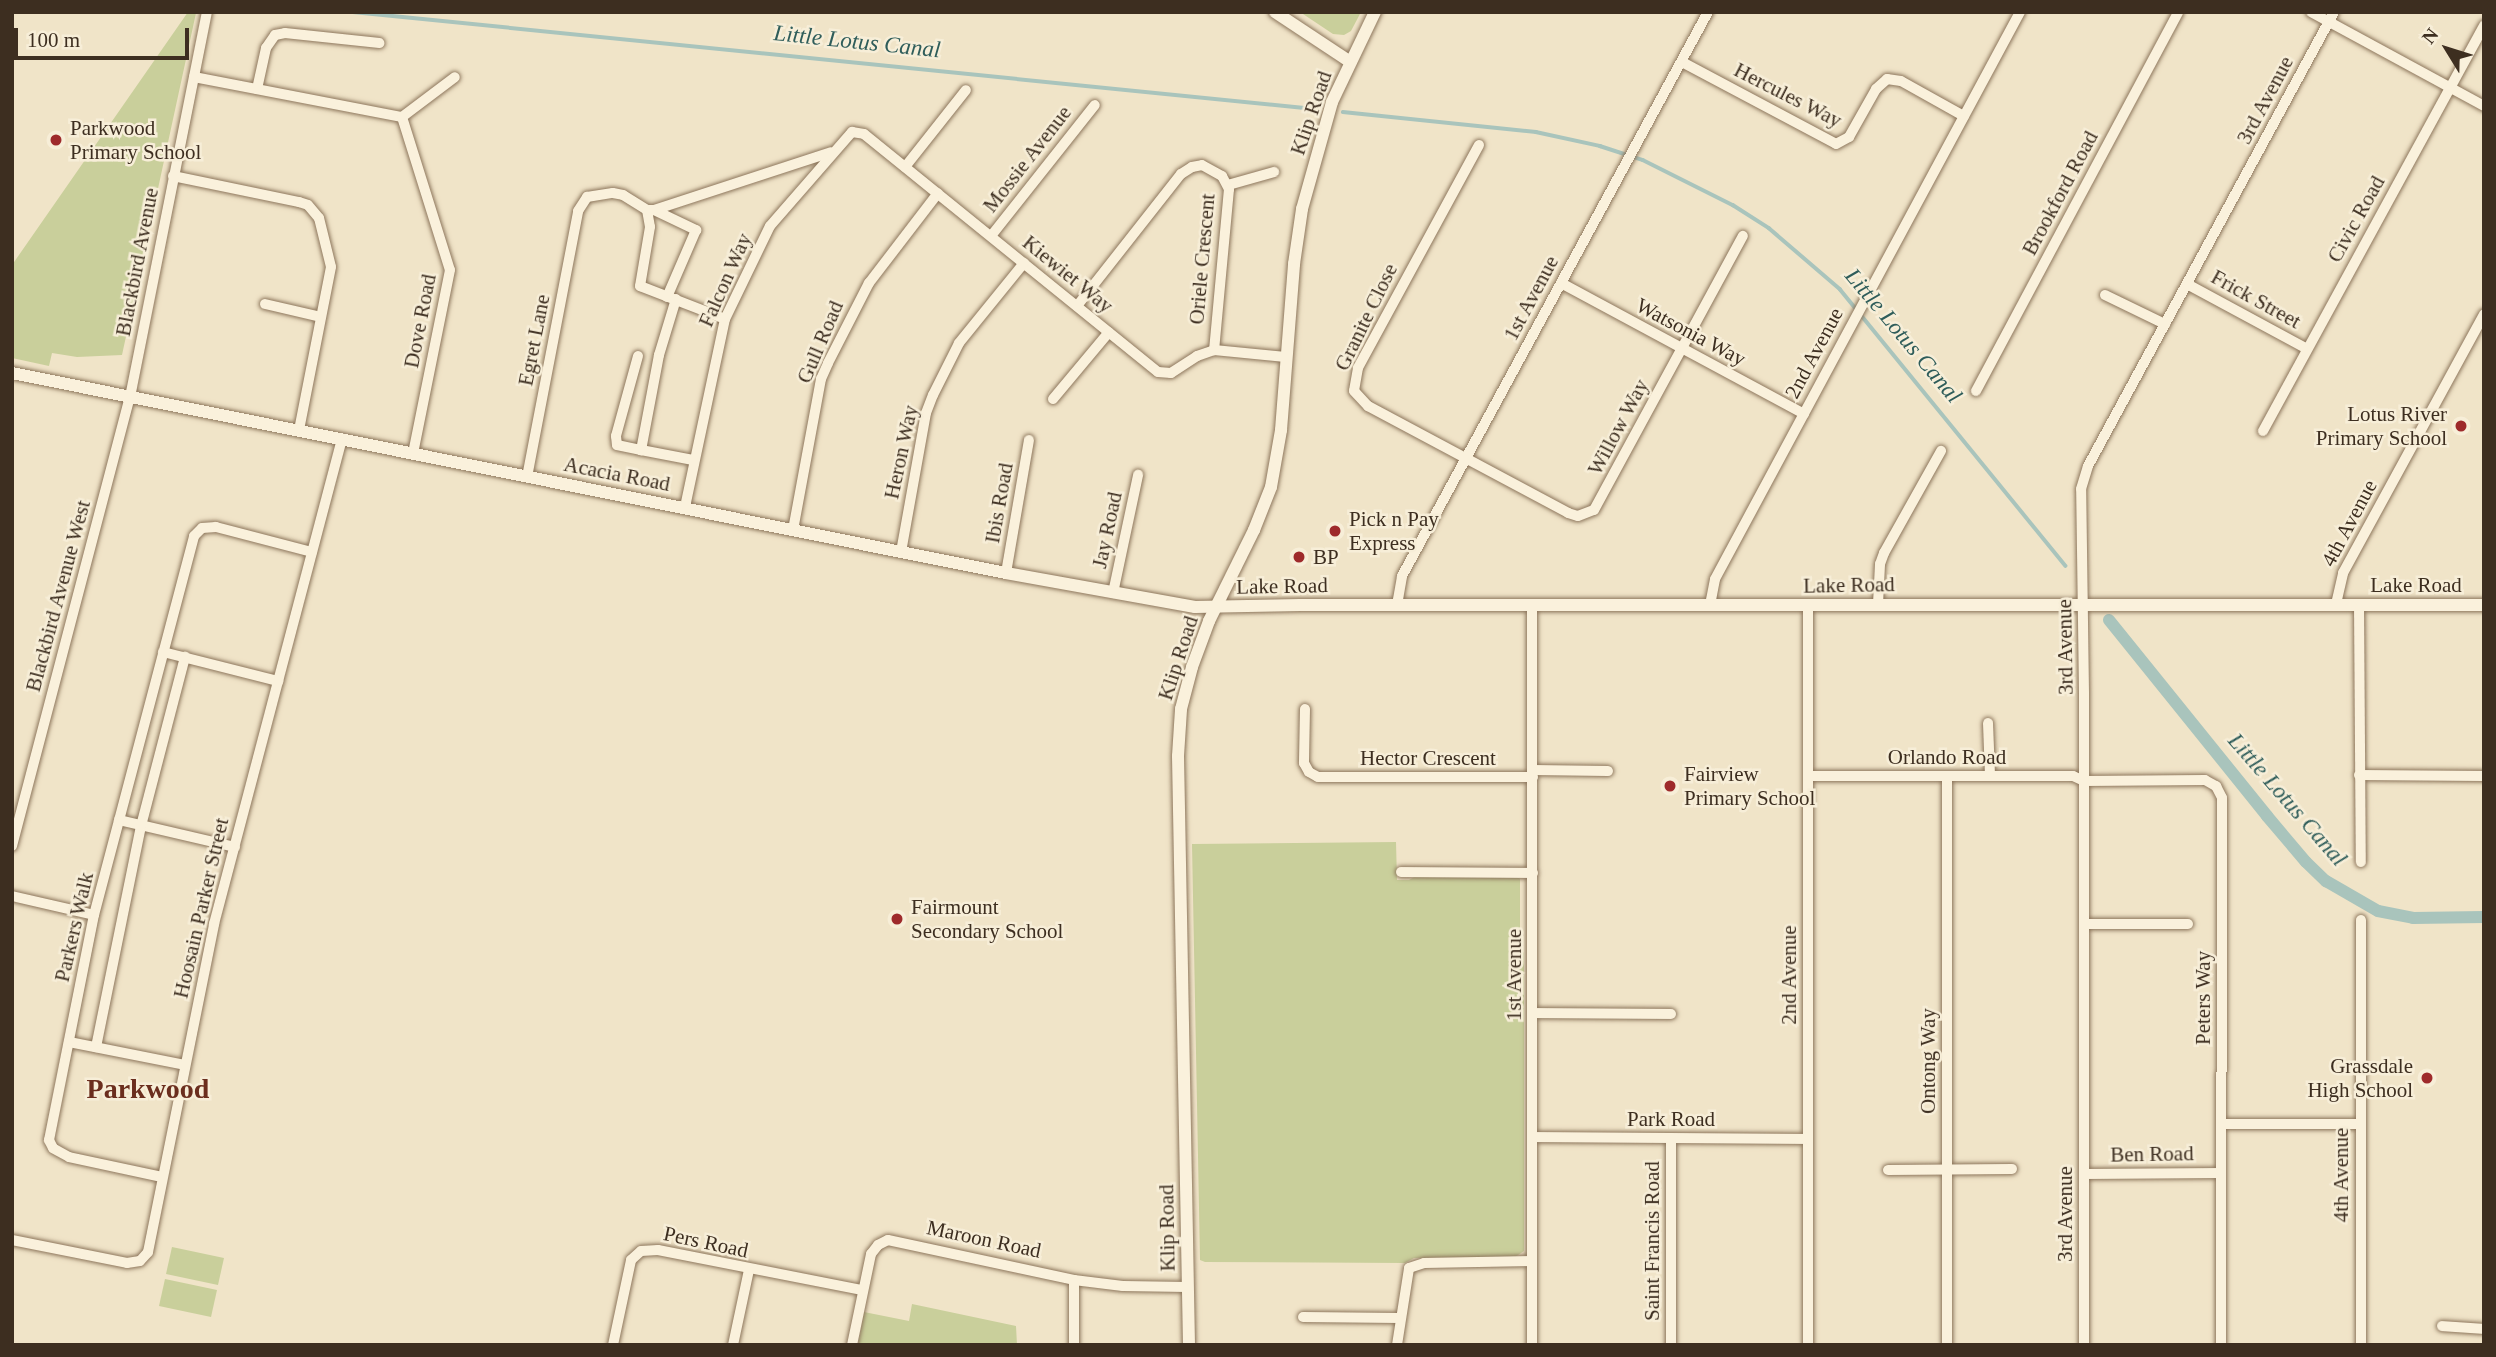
<!DOCTYPE html>
<style>
body{margin:0}
#map{position:relative;width:2496px;height:1357px;overflow:hidden;background:#f0e4c8;font-family:"Times New Roman",serif}
div>[style]{position:absolute}
[style*='--x']{left:calc(var(--x)*1px);top:calc(var(--y)*1px);width:calc(var(--w)*1px);rotate:calc(var(--a)*1deg)}
.green>*{inset:0;background:#c9cf9b}
.stream>*{height:3.5px;margin:-1.75px;padding:0 1.75px;transform-origin:1.75px;border-radius:1.75px;background:#a9c4bc}
.canal>*{height:12px;margin:-6px;padding:0 6px;transform-origin:6px;border-radius:6px;background:#a9c4bc}
.roads{filter:drop-shadow(0 0 2px #8d765c) drop-shadow(0 0 2px #8d765c)}
.minor>*{height:10px;margin:-5px;padding:0 5px;transform-origin:5px;border-radius:5px;background:#faf1dc}
.tertiary>*{height:12px;margin:-6px;padding:0 6px;transform-origin:6px;border-radius:6px;background:#faf1dc}
.dots>*{width:19px;height:19px;translate:-50% -50%;box-sizing:border-box;border:4px solid #f7eed8;border-radius:50%}
span{translate:-50% -50%;white-space:nowrap;text-align:center;line-height:1.15;-webkit-text-stroke:5px #f7eed8;paint-order:stroke}
.street-label{font-size:21px;color:#3d2e20}
.poi-label{font-size:21px;color:#3d2e20}
.left{translate:0 -50%;text-align:left}
.right{translate:-100% -50%;text-align:right}
.water-label{font-size:23px;color:#2f5d5a;font-style:italic}
.district-label{font-size:28px;color:#6b2e1e;font-weight:700}
.frame{position:absolute;inset:0;border:14px solid #3d2e20;pointer-events:none}
.north{position:absolute;left:2412px;top:14px;width:70px;height:70px;-webkit-text-stroke:5px #f7eed8;paint-order:stroke;rotate:308deg;font-size:19px;font-weight:700;line-height:28px;text-align:center;color:#3d2e20}
.north::after{content:'';display:block;margin:auto;width:24px;height:32px;background:#3d2e20;clip-path:polygon(50% 0,100% 100%,50% 72%,0 100%)}
.scale{position:absolute;left:14px;top:28px;width:175px;height:32px;box-sizing:border-box;border:4px solid #3d2e20;border-top:0;padding-left:9px;font-size:21px;line-height:24px;white-space:nowrap;color:#3d2e20;-webkit-text-stroke:5px #f7eed8;paint-order:stroke}
</style>
<div id="map">
<div class="green">
<i style="clip-path:polygon(188px 12px,196px 13px,122px 355px,77px 357px,52px 353px,49px 366px,12px 358px,12px 265px)"></i>
<i style="clip-path:polygon(1300px 12px,1361px 12px,1351px 31px,1344px 35px,1333px 34px)"></i>
<i style="clip-path:polygon(1396px 842px,1397px 880px,1409px 880px,1416px 876px,1517px 876px,1520px 879px,1520px 948px,1524px 953px,1524px 1251px,1515px 1257px,1414px 1258px,1405px 1263px,1205px 1262px,1200px 1260px,1192px 844px)"></i>
<i style="clip-path:polygon(172px 1247px,224px 1258px,218px 1285px,166px 1274px)"></i>
<i style="clip-path:polygon(165px 1279px,217px 1290px,211px 1317px,159px 1306px)"></i>
<i style="clip-path:polygon(912px 1304px,1016px 1326px,1017px 1345px,858px 1345px,864px 1312px,909px 1321px)"></i>
</div>
<div class="stream">
<i style="--x:353;--y:12;--w:966;--a:5.76"></i>
<i style="--x:1343;--y:112;--w:194;--a:5.9"></i>
<i style="--x:1536;--y:132;--w:66;--a:12.3"></i>
<i style="--x:1600;--y:146;--w:45;--a:18"></i>
<i style="--x:1643;--y:160;--w:101;--a:26.6"></i>
<i style="--x:1733;--y:205;--w:43;--a:32.6"></i>
<i style="--x:1769;--y:228;--w:94;--a:40.7"></i>
<i style="--x:1840;--y:289;--w:357;--a:50.8"></i>
</div>
<div class="canal">
<i style="--x:2109;--y:620;--w:252;--a:51.1"></i>
<i style="--x:2267;--y:816;--w:60;--a:49.7"></i>
<i style="--x:2306;--y:862;--w:28;--a:44"></i>
<i style="--x:2326;--y:881;--w:60;--a:30"></i>
<i style="--x:2378;--y:911;--w:36;--a:11"></i>
<i style="--x:2413;--y:918;--w:71;--a:-0.8"></i>
</div>
<div class="roads">
<div class="minor">
<i style="--x:2311;--y:12;--w:197;--a:28.5"></i>
<i style="--x:1682;--y:62;--w:174;--a:28"></i>
<i style="--x:1836;--y:144;--w:15;--a:-28"></i>
<i style="--x:1849;--y:137;--w:55;--a:-60.6"></i>
<i style="--x:1876;--y:89;--w:15;--a:-42"></i>
<i style="--x:1887;--y:79;--w:14;--a:8"></i>
<i style="--x:1901;--y:81;--w:72;--a:29.1"></i>
<i style="--x:194;--y:77;--w:212;--a:10.9"></i>
<i style="--x:402;--y:117;--w:160;--a:72.6"></i>
<i style="--x:450;--y:270;--w:188;--a:101.4"></i>
<i style="--x:257;--y:89;--w:42;--a:-77.6"></i>
<i style="--x:266;--y:48;--w:16;--a:-55"></i>
<i style="--x:275;--y:35;--w:10;--a:-11"></i>
<i style="--x:285;--y:33;--w:95;--a:6.1"></i>
<i style="--x:402;--y:117;--w:66;--a:-37"></i>
<i style="--x:1479;--y:145;--w:254;--a:118.5"></i>
<i style="--x:1358;--y:368;--w:23;--a:100"></i>
<i style="--x:1354;--y:391;--w:21;--a:47"></i>
<i style="--x:1368;--y:406;--w:227;--a:28.1"></i>
<i style="--x:1568;--y:513;--w:10;--a:17"></i>
<i style="--x:1578;--y:516;--w:17;--a:-21"></i>
<i style="--x:1594;--y:510;--w:312;--a:-61.5"></i>
<i style="--x:905;--y:167;--w:98;--a:-51.6"></i>
<i style="--x:173;--y:176;--w:129;--a:11.7"></i>
<i style="--x:299;--y:202;--w:9;--a:18"></i>
<i style="--x:308;--y:205;--w:17;--a:50"></i>
<i style="--x:319;--y:218;--w:50;--a:76.2"></i>
<i style="--x:331;--y:267;--w:166;--a:101.1"></i>
<i style="--x:1228;--y:185;--w:48;--a:-15.8"></i>
<i style="--x:647;--y:210;--w:17;--a:80"></i>
<i style="--x:650;--y:227;--w:60;--a:99.6"></i>
<i style="--x:640;--y:286;--w:91;--a:21.2"></i>
<i style="--x:654;--y:210;--w:47;--a:25.5"></i>
<i style="--x:696;--y:230;--w:73;--a:113.4"></i>
<i style="--x:991;--y:236;--w:167;--a:-51.6"></i>
<i style="--x:1561;--y:283;--w:276;--a:28.3"></i>
<i style="--x:2187;--y:284;--w:136;--a:28.4"></i>
<i style="--x:2105;--y:295;--w:67;--a:25.8"></i>
<i style="--x:676;--y:299;--w:59;--a:106.9"></i>
<i style="--x:659;--y:355;--w:97;--a:100.7"></i>
<i style="--x:641;--y:450;--w:53;--a:10.9"></i>
<i style="--x:265;--y:304;--w:57;--a:13.1"></i>
<i style="--x:1077;--y:306;--w:168;--a:-51.8"></i>
<i style="--x:1181;--y:174;--w:13;--a:-32"></i>
<i style="--x:1192;--y:167;--w:10;--a:-11"></i>
<i style="--x:1202;--y:165;--w:23;--a:29"></i>
<i style="--x:1222;--y:176;--w:15;--a:62"></i>
<i style="--x:1229;--y:189;--w:162;--a:95.3"></i>
<i style="--x:638;--y:356;--w:83;--a:105.4"></i>
<i style="--x:616;--y:436;--w:9;--a:84"></i>
<i style="--x:617;--y:445;--w:25;--a:12"></i>
<i style="--x:1976;--y:391;--w:429;--a:-61.9"></i>
<i style="--x:1053;--y:399;--w:87;--a:-50.1"></i>
<i style="--x:2263;--y:431;--w:462;--a:-61.4"></i>
<i style="--x:527;--y:477;--w:271;--a:-79.1"></i>
<i style="--x:578;--y:211;--w:17;--a:-57"></i>
<i style="--x:587;--y:197;--w:26;--a:-9"></i>
<i style="--x:613;--y:193;--w:10;--a:11"></i>
<i style="--x:623;--y:195;--w:28;--a:32"></i>
<i style="--x:647;--y:210;--w:7;--a:0"></i>
<i style="--x:654;--y:210;--w:186;--a:-18.1"></i>
<i style="--x:685;--y:507;--w:192;--a:-78"></i>
<i style="--x:725;--y:319;--w:103;--a:-64.2"></i>
<i style="--x:770;--y:226;--w:125;--a:-48.9"></i>
<i style="--x:852;--y:132;--w:12;--a:9"></i>
<i style="--x:864;--y:134;--w:378;--a:39"></i>
<i style="--x:1158;--y:372;--w:13;--a:4"></i>
<i style="--x:1171;--y:373;--w:31;--a:-33"></i>
<i style="--x:1197;--y:356;--w:18;--a:-19"></i>
<i style="--x:1214;--y:350;--w:72;--a:5.6"></i>
<i style="--x:793;--y:530;--w:154;--a:-79.5"></i>
<i style="--x:821;--y:379;--w:17;--a:-66"></i>
<i style="--x:828;--y:363;--w:90;--a:-62.9"></i>
<i style="--x:869;--y:283;--w:113;--a:-52.5"></i>
<i style="--x:901;--y:552;--w:141;--a:-79.8"></i>
<i style="--x:926;--y:413;--w:19;--a:-69"></i>
<i style="--x:933;--y:395;--w:58;--a:-63.4"></i>
<i style="--x:959;--y:343;--w:103;--a:-50.9"></i>
<i style="--x:1006;--y:573;--w:135;--a:-80.2"></i>
<i style="--x:1113;--y:593;--w:121;--a:-78"></i>
<i style="--x:1878;--y:604;--w:40;--a:-87.1"></i>
<i style="--x:1880;--y:564;--w:12;--a:-70"></i>
<i style="--x:1884;--y:553;--w:117;--a:-60.8"></i>
<i style="--x:2336;--y:604;--w:32;--a:-77"></i>
<i style="--x:2343;--y:573;--w:295;--a:-61.4"></i>
<i style="--x:2359;--y:604;--w:258;--a:89.6"></i>
<i style="--x:1397;--y:605;--w:29;--a:-80"></i>
<i style="--x:1402;--y:576;--w:642;--a:-61.52"></i>
<i style="--x:1710;--y:605;--w:26;--a:-79"></i>
<i style="--x:1715;--y:579;--w:644;--a:-61.72"></i>
<i style="--x:1808;--y:605;--w:740;--a:90"></i>
<i style="--x:163;--y:652;--w:119;--a:14.2"></i>
<i style="--x:1305;--y:709;--w:54;--a:91.1"></i>
<i style="--x:1304;--y:763;--w:10;--a:61"></i>
<i style="--x:1309;--y:772;--w:10;--a:29"></i>
<i style="--x:1318;--y:777;--w:215;--a:0"></i>
<i style="--x:1988;--y:723;--w:52;--a:87.8"></i>
<i style="--x:1533;--y:770;--w:75;--a:0.8"></i>
<i style="--x:2359;--y:775;--w:125;--a:0.5"></i>
<i style="--x:1808;--y:776;--w:265;--a:0"></i>
<i style="--x:2073;--y:776;--w:12;--a:24"></i>
<i style="--x:2084;--y:781;--w:121;--a:-0.5"></i>
<i style="--x:2205;--y:780;--w:13;--a:29"></i>
<i style="--x:2216;--y:786;--w:13;--a:63"></i>
<i style="--x:2222;--y:798;--w:547;--a:90.1"></i>
<i style="--x:1947;--y:777;--w:568;--a:90"></i>
<i style="--x:119;--y:820;--w:119;--a:13.1"></i>
<i style="--x:12;--y:846;--w:464;--a:-75.3"></i>
<i style="--x:130;--y:397;--w:393;--a:-78.7"></i>
<i style="--x:1401;--y:872;--w:132;--a:0.4"></i>
<i style="--x:12;--y:896;--w:84;--a:13"></i>
<i style="--x:2084;--y:924;--w:104;--a:0"></i>
<i style="--x:1533;--y:1013;--w:138;--a:0.4"></i>
<i style="--x:69;--y:1042;--w:118;--a:11.2"></i>
<i style="--x:96;--y:1047;--w:226;--a:-78.5"></i>
<i style="--x:141;--y:826;--w:175;--a:-75.4"></i>
<i style="--x:2223;--y:1124;--w:137;--a:0"></i>
<i style="--x:1534;--y:1137;--w:274;--a:0.4"></i>
<i style="--x:1671;--y:1138;--w:207;--a:90"></i>
<i style="--x:1888;--y:1170;--w:124;--a:-0.5"></i>
<i style="--x:2084;--y:1174;--w:137;--a:-0.4"></i>
<i style="--x:162;--y:1177;--w:95;--a:-167.9"></i>
<i style="--x:69;--y:1157;--w:18;--a:-151"></i>
<i style="--x:53;--y:1148;--w:9;--a:-117"></i>
<i style="--x:49;--y:1140;--w:229;--a:-78.7"></i>
<i style="--x:94;--y:915;--w:392;--a:-75.2"></i>
<i style="--x:194;--y:536;--w:11;--a:-45"></i>
<i style="--x:202;--y:528;--w:14;--a:-4"></i>
<i style="--x:216;--y:527;--w:99;--a:14.6"></i>
<i style="--x:12;--y:1240;--w:117;--a:11.3"></i>
<i style="--x:127;--y:1263;--w:13;--a:-9"></i>
<i style="--x:140;--y:1261;--w:12;--a:-48"></i>
<i style="--x:148;--y:1252;--w:335;--a:-78.6"></i>
<i style="--x:214;--y:924;--w:502;--a:-75.22"></i>
<i style="--x:1303;--y:1317;--w:96;--a:0.6"></i>
<i style="--x:2442;--y:1326;--w:42;--a:4.1"></i>
<i style="--x:613;--y:1345;--w:87;--a:-78"></i>
<i style="--x:631;--y:1260;--w:13;--a:-42"></i>
<i style="--x:641;--y:1251;--w:17;--a:-3"></i>
<i style="--x:658;--y:1250;--w:207;--a:11.1"></i>
<i style="--x:733;--y:1345;--w:77;--a:-78"></i>
<i style="--x:852;--y:1345;--w:93;--a:-78.2"></i>
<i style="--x:871;--y:1254;--w:11;--a:-52"></i>
<i style="--x:878;--y:1245;--w:11;--a:-27"></i>
<i style="--x:888;--y:1240;--w:190;--a:12.1"></i>
<i style="--x:1074;--y:1280;--w:49;--a:7"></i>
<i style="--x:1123;--y:1286;--w:64;--a:0.9"></i>
<i style="--x:1074;--y:1345;--w:65;--a:-90"></i>
<i style="--x:1397;--y:1345;--w:78;--a:-81.1"></i>
<i style="--x:1409;--y:1268;--w:16;--a:-18"></i>
<i style="--x:1424;--y:1263;--w:108;--a:-1.1"></i>
<i style="--x:1532;--y:1345;--w:740;--a:-90"></i>
<i style="--x:2084;--y:1345;--w:652;--a:-90"></i>
<i style="--x:2084;--y:693;--w:204;--a:-90.8"></i>
<i style="--x:2081;--y:489;--w:24;--a:-73"></i>
<i style="--x:2088;--y:466;--w:516;--a:-61.55"></i>
<i style="--x:2361;--y:1345;--w:425;--a:-90"></i>
</div>
<div class="tertiary">
<i style="--x:1275;--y:12;--w:89;--a:33.5"></i>
<i style="--x:12;--y:373;--w:1014;--a:11.38"></i>
<i style="--x:1006;--y:573;--w:192;--a:10.2"></i>
<i style="--x:1195;--y:607;--w:105;--a:-1.1"></i>
<i style="--x:1300;--y:605;--w:1184;--a:0"></i>
<i style="--x:1189;--y:1345;--w:589;--a:-91.07"></i>
<i style="--x:1178;--y:756;--w:47;--a:-86.3"></i>
<i style="--x:1181;--y:709;--w:43;--a:-75.3"></i>
<i style="--x:1192;--y:667;--w:49;--a:-69.7"></i>
<i style="--x:1209;--y:621;--w:102;--a:-63.7"></i>
<i style="--x:1254;--y:530;--w:46;--a:-68.4"></i>
<i style="--x:1271;--y:487;--w:58;--a:-80"></i>
<i style="--x:1281;--y:430;--w:167;--a:-85.5"></i>
<i style="--x:1294;--y:264;--w:56;--a:-81.7"></i>
<i style="--x:1302;--y:209;--w:111;--a:-74.3"></i>
<i style="--x:1332;--y:102;--w:100;--a:-64.5"></i>
</div>
</div>
<div class="dots">
<i style="left:56px;top:140px;background:#9e2a2b"></i>
<i style="left:2461px;top:426px;background:#9e2a2b"></i>
<i style="left:1335px;top:531px;background:#9e2a2b"></i>
<i style="left:1299px;top:557px;background:#9e2a2b"></i>
<i style="left:1670px;top:786px;background:#9e2a2b"></i>
<i style="left:897px;top:919px;background:#9e2a2b"></i>
<i style="left:2427px;top:1078px;background:#9e2a2b"></i>
</div>
<div class="street-label">
<span style="left:1788px;top:95px;rotate:27deg">Hercules Way</span>
<span style="left:2265px;top:100px;rotate:-62deg">3rd Avenue</span>
<span style="left:1311px;top:113px;rotate:-71deg">Klip Road</span>
<span style="left:1027px;top:159px;rotate:-52deg">Mossie Avenue</span>
<span style="left:2060px;top:193px;rotate:-62deg">Brookford Road</span>
<span style="left:2356px;top:219px;rotate:-61deg">Civic Road</span>
<span style="left:1202px;top:259px;rotate:-85deg">Oriele Crescent</span>
<span style="left:137px;top:262px;rotate:-79deg">Blackbird Avenue</span>
<span style="left:1068px;top:274px;rotate:39deg">Kiewiet Way</span>
<span style="left:725px;top:280px;rotate:-66deg">Falcon Way</span>
<span style="left:1531px;top:298px;rotate:-62deg">1st Avenue</span>
<span style="left:2256px;top:299px;rotate:29deg">Frick Street</span>
<span style="left:1366px;top:317px;rotate:-64deg">Granite Close</span>
<span style="left:420px;top:321px;rotate:-79deg">Dove Road</span>
<span style="left:1691px;top:332px;rotate:28deg">Watsonia Way</span>
<span style="left:534px;top:340px;rotate:-79deg">Egret Lane</span>
<span style="left:820px;top:342px;rotate:-67deg">Gull Road</span>
<span style="left:1814px;top:353px;rotate:-62deg">2nd Avenue</span>
<span style="left:1618px;top:427px;rotate:-62deg">Willow Way</span>
<span style="left:901px;top:452px;rotate:-78deg">Heron Way</span>
<span style="left:617px;top:474px;rotate:11deg">Acacia Road</span>
<span style="left:999px;top:503px;rotate:-80deg">Ibis Road</span>
<span style="left:2349px;top:523px;rotate:-62deg">4th Avenue</span>
<span style="left:1107px;top:530px;rotate:-78deg">Jay Road</span>
<span style="left:1849px;top:585px;rotate:-1deg">Lake Road</span>
<span style="left:2416px;top:585px">Lake Road</span>
<span style="left:1282px;top:586px;rotate:-1deg">Lake Road</span>
<span style="left:58px;top:596px;rotate:-75deg">Blackbird Avenue West</span>
<span style="left:2065px;top:647px;rotate:-91deg">3rd Avenue</span>
<span style="left:1178px;top:658px;rotate:-72deg">Klip Road</span>
<span style="left:1947px;top:757px">Orlando Road</span>
<span style="left:1428px;top:758px">Hector Crescent</span>
<span style="left:201px;top:908px;rotate:-77deg">Hoosain Parker Street</span>
<span style="left:74px;top:927px;rotate:-77deg">Parkers Walk</span>
<span style="left:1514px;top:975px;rotate:-90deg">1st Avenue</span>
<span style="left:1789px;top:975px;rotate:-90deg">2nd Avenue</span>
<span style="left:2203px;top:998px;rotate:-90deg">Peters Way</span>
<span style="left:1928px;top:1061px;rotate:-90deg">Ontong Way</span>
<span style="left:1671px;top:1119px">Park Road</span>
<span style="left:2152px;top:1154px;rotate:-1deg">Ben Road</span>
<span style="left:2341px;top:1175px;rotate:-90deg">4th Avenue</span>
<span style="left:2065px;top:1214px;rotate:-90deg">3rd Avenue</span>
<span style="left:1167px;top:1228px;rotate:-91deg">Klip Road</span>
<span style="left:984px;top:1239px;rotate:12deg">Maroon Road</span>
<span style="left:1652px;top:1241px;rotate:-90deg">Saint Francis Road</span>
<span style="left:706px;top:1242px;rotate:12deg">Pers Road</span>
</div>
<div class="poi-label">
<span class="left" style="left:70px;top:140px">Parkwood<br>Primary School</span>
<span class="right" style="left:2447px;top:426px">Lotus River<br>Primary School</span>
<span class="left" style="left:1349px;top:531px">Pick n Pay<br>Express</span>
<span class="left" style="left:1313px;top:557px">BP</span>
<span class="left" style="left:1684px;top:786px">Fairview<br>Primary School</span>
<span class="left" style="left:911px;top:919px">Fairmount<br>Secondary School</span>
<span class="right" style="left:2413px;top:1078px">Grassdale<br>High School</span>
</div>
<div class="water-label">
<span style="left:857px;top:42px;rotate:6deg">Little Lotus Canal</span>
<span style="left:1903px;top:336px;rotate:50deg">Little Lotus Canal</span>
<span style="left:2287px;top:800px;rotate:49deg">Little Lotus Canal</span>
</div>
<div class="district-label">
<span style="left:148px;top:1089px">Parkwood</span>
</div>
<div class="frame"></div>
<div class="north">N</div>
<div class="scale">100 m</div>
</div>
